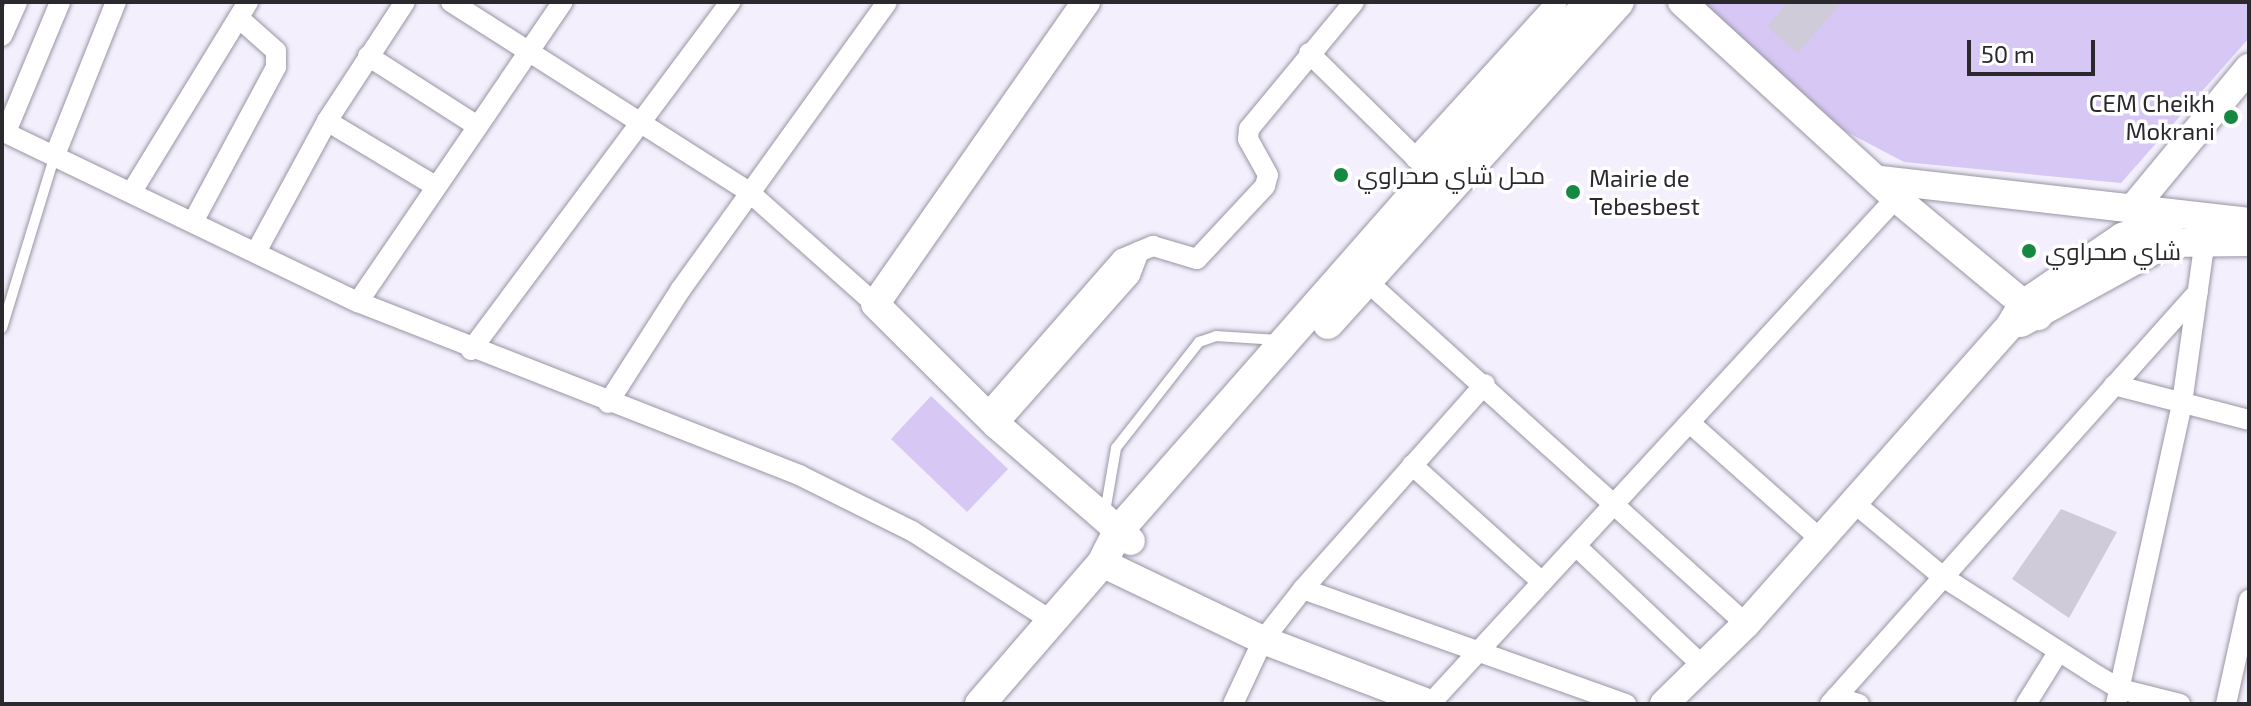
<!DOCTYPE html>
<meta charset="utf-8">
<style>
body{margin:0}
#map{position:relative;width:2251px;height:706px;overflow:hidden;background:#f3effd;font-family:"Exo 2",Cairo,sans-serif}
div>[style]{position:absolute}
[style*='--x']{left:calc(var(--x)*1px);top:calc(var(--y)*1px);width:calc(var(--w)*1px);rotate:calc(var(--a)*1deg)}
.green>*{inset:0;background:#d6c7f4}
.building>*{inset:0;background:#cfcbd8}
.roads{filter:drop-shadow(0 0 2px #9995a2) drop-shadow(0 0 2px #9995a2)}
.lane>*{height:10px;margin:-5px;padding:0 5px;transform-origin:5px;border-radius:5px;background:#fff}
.street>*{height:20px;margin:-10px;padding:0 10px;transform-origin:10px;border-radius:10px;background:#fff}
.secondary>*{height:28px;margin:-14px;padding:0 14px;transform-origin:14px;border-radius:14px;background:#fff}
.primary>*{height:30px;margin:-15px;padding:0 15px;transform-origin:15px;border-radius:15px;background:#fff}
.dots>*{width:22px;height:22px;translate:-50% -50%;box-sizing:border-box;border:4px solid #fff;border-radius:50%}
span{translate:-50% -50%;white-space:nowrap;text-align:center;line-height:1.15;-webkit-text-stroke:7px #fff;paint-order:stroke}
.poi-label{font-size:24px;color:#2b292e}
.right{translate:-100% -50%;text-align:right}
.left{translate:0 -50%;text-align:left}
.frame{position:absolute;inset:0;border:4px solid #2b292e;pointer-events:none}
.scale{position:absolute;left:1967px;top:40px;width:128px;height:36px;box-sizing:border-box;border:4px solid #2b292e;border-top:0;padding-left:10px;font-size:24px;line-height:28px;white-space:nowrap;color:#2b292e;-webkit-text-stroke:6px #fff;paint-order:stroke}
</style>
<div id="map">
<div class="green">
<i style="clip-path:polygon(1698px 2px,2249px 2px,2249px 38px,2121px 183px,1904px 162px,1845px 131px)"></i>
<i style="clip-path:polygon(931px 396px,1008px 469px,967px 512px,891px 439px)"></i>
</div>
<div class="building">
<i style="clip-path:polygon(1788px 2px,1842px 2px,1798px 53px,1767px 27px)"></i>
<i style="clip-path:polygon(2061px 509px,2117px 532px,2069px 618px,2012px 579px)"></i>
</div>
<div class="roads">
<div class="lane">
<i style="--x:2;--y:328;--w:181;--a:-73"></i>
<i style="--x:1105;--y:512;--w:65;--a:-80.2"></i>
<i style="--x:1116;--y:448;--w:135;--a:-51.9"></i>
<i style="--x:1199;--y:342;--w:18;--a:-19"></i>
<i style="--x:1216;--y:336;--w:62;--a:3.7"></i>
</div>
<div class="street">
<i style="--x:451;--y:2;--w:353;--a:32.5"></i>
<i style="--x:749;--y:192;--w:169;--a:41.6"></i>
<i style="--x:2;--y:36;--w:37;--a:-66"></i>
<i style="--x:1309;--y:53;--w:160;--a:44.5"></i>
<i style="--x:368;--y:56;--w:128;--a:32.6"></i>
<i style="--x:327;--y:121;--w:126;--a:31"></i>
<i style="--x:2;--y:131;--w:395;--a:25.7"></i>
<i style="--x:358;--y:302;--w:474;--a:21.4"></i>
<i style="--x:799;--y:475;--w:126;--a:26.4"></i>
<i style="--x:912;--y:531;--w:168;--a:32.8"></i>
<i style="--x:6;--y:132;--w:141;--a:-67.4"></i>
<i style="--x:55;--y:155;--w:165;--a:-68.3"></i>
<i style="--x:1415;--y:158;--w:211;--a:-47.7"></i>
<i style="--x:131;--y:193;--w:224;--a:-58.5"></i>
<i style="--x:193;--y:222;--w:176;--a:-61.8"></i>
<i style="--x:276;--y:67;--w:16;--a:-90"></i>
<i style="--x:276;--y:51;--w:50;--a:-138.3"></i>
<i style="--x:256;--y:252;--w:149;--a:-61.5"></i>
<i style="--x:327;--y:121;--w:142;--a:-56.8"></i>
<i style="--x:1360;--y:275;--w:520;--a:42.12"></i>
<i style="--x:358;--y:302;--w:363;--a:-55.7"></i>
<i style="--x:471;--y:350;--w:434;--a:-53.3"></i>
<i style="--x:2114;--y:385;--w:139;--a:14.5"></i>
<i style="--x:608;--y:403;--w:135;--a:-57.4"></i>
<i style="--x:681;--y:289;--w:353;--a:-54.3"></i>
<i style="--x:987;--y:413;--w:205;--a:-48.8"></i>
<i style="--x:1122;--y:259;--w:34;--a:-23"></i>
<i style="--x:1153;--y:246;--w:46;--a:16.5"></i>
<i style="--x:1197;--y:259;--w:100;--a:-47"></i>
<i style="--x:1265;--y:186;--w:11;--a:-75"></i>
<i style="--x:1268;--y:175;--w:41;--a:-119.1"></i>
<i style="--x:1248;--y:139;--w:10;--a:-84"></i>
<i style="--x:1249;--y:129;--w:165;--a:-50.4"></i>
<i style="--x:1690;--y:423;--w:174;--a:41.7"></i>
<i style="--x:997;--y:425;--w:200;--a:-48.4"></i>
<i style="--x:1130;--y:275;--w:25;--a:-69"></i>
<i style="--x:1412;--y:465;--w:175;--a:42"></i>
<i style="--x:1853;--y:502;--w:117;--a:39.8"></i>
<i style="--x:1943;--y:577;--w:184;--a:32.6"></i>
<i style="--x:2098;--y:676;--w:26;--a:31"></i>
<i style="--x:2120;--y:689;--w:62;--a:14"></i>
<i style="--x:1576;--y:546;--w:175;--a:43.4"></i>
<i style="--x:1303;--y:589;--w:343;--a:19.6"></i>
<i style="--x:1836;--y:697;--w:24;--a:17"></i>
<i style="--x:1233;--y:704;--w:71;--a:-64.9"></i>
<i style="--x:1263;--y:640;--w:65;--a:-51.9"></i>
<i style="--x:1303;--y:589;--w:274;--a:-48.4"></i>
<i style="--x:1430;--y:704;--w:688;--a:-47.36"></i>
<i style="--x:1830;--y:704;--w:552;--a:-48.23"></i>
<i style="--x:2026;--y:704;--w:62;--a:-58.1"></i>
<i style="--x:2116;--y:704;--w:308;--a:-77.6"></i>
<i style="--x:2182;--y:403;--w:165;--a:-82"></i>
<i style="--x:2226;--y:704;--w:107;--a:-77.5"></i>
</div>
<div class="secondary">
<i style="--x:1086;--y:2;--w:368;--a:124.9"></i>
<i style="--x:875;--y:304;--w:172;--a:44.8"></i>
<i style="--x:997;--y:425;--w:177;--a:40.9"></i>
<i style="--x:1682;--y:2;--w:290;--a:42.5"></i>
<i style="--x:1896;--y:198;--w:185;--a:39.7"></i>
<i style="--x:1881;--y:180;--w:370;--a:6.5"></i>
<i style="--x:2133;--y:208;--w:182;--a:-50.4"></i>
<i style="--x:2021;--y:323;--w:166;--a:-28.7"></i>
<i style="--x:2167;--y:243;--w:82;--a:-0.7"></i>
<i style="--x:1102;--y:563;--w:178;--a:25.6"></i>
<i style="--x:1263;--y:640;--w:180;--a:20.9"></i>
<i style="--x:1664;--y:704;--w:115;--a:-44.3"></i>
<i style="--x:1746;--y:624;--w:397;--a:-48.5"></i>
<i style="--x:2009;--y:327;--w:27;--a:-59"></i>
<i style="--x:2023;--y:304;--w:120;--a:-34.1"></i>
<i style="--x:2122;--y:237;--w:57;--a:-20.7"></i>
</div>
<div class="primary">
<i style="--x:1328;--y:324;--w:434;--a:-47.9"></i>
<i style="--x:980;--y:704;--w:186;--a:-49.1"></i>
<i style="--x:1102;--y:563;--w:37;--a:-63"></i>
<i style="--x:1119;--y:530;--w:474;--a:-48.7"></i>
<i style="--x:1432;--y:174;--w:234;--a:-47.4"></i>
</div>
</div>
<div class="dots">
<i style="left:2231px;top:117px;background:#158942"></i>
<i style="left:1341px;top:175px;background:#158942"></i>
<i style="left:1573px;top:192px;background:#158942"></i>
<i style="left:2029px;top:251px;background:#158942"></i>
</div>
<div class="poi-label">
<span class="right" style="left:2215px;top:117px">CEM Cheikh<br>Mokrani</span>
<span class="left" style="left:1357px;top:175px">محل شاي صحراوي</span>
<span class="left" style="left:1589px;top:192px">Mairie de<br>Tebesbest</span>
<span class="left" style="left:2045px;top:251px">شاي صحراوي</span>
</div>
<div class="frame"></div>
<div class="scale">50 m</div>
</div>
